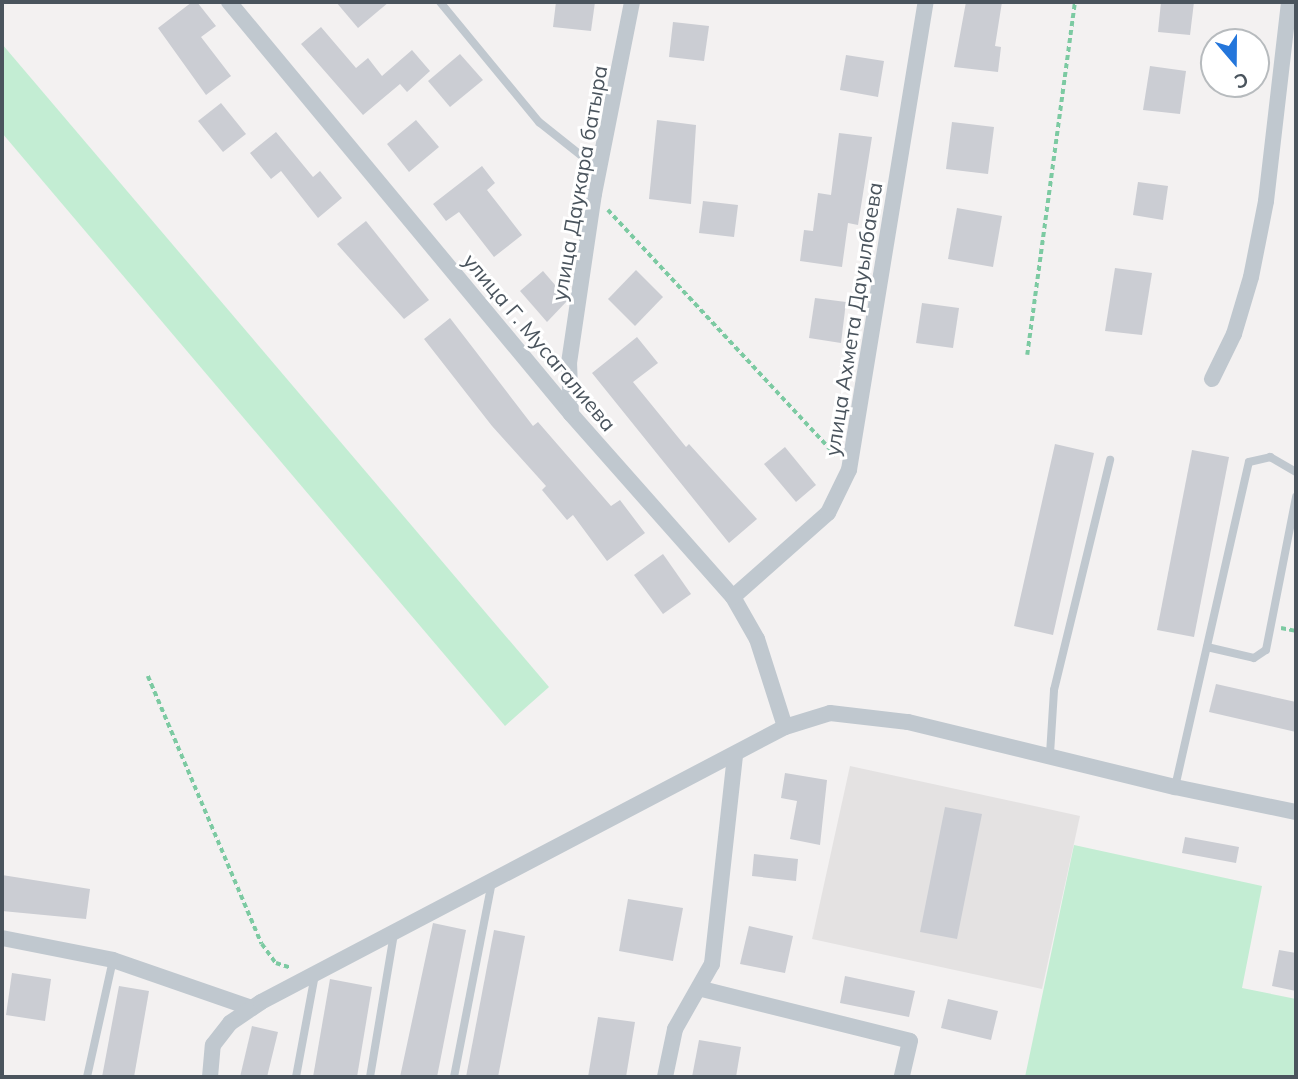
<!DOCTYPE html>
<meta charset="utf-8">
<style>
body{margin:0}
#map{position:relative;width:1298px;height:1079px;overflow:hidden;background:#f3f1f1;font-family:Mulish,sans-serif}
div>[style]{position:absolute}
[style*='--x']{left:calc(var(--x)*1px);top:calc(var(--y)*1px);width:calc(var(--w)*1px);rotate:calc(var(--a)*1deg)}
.education>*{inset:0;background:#e4e2e2}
.green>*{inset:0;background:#c3edd3}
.building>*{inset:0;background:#cbcdd3}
.path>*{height:3.5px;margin-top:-1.75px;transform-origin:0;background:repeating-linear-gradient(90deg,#7ccaa2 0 5px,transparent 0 8.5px)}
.lane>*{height:8px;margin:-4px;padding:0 4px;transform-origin:4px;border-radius:4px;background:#c0c8cf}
.street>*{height:16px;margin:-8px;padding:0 8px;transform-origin:8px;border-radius:8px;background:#c0c8cf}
span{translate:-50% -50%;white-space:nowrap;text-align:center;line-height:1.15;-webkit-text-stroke:6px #fff;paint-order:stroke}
.street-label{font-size:21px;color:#4a545d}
.frame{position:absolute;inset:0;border:4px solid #4a545d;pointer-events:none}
.north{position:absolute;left:1200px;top:28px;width:70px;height:70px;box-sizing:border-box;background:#fff;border:2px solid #b7bbbe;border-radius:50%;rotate:160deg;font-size:19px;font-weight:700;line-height:28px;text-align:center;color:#4a545d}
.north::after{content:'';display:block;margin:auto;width:24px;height:32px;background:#2476db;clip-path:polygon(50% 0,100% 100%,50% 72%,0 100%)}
</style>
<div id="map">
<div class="education">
<i style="clip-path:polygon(850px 766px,1080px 816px,1042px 989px,812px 939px)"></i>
</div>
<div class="green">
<i style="clip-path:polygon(2px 44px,549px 687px,505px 726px,2px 133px)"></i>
<i style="clip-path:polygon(1074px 845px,1262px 886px,1242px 988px,1296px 999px,1296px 1077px,1025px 1077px)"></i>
</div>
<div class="building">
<i style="clip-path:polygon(192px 2px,197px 2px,216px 26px,201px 37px,231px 76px,206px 95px,158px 28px)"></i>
<i style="clip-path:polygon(336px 2px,389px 2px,358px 28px)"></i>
<i style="clip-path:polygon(556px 2px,595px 2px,591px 31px,553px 27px)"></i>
<i style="clip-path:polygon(966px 2px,1002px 2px,995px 46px,1001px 47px,998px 72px,954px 67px)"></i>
<i style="clip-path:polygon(1161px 2px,1194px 2px,1190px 35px,1158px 32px)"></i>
<i style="clip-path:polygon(673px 22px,709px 26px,704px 61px,669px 57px)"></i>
<i style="clip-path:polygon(321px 27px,356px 68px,368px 58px,382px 76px,412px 50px,430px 71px,407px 92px,400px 84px,363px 115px,301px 44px)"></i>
<i style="clip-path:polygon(460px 54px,483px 80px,450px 107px,428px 81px)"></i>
<i style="clip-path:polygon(846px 55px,884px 61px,878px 97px,840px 90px)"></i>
<i style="clip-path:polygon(1150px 66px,1186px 71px,1180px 114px,1143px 110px)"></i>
<i style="clip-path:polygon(221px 103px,246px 134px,223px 152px,198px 121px)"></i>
<i style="clip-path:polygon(416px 120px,439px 147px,409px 172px,387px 144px)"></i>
<i style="clip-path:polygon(657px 120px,696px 125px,691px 204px,649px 199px)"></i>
<i style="clip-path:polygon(952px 122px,994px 127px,988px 174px,946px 169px)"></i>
<i style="clip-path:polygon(276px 132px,313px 177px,320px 171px,342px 198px,318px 218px,281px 171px,271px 179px,250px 153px)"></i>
<i style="clip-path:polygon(839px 133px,872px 137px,858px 225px,848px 223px,842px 267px,800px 261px,804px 230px,813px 231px,818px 193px,831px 195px)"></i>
<i style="clip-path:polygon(482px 166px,495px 183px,487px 190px,522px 235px,494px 257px,459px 212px,446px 221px,433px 204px)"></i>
<i style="clip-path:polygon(1138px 182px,1168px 186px,1163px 220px,1133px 215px)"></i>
<i style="clip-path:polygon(703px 201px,738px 205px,734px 237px,699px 233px)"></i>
<i style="clip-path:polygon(957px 208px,1002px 216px,993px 267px,948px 259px)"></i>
<i style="clip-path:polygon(366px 221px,429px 300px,404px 319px,337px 244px)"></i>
<i style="clip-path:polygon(1115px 268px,1152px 273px,1142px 335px,1105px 331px)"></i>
<i style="clip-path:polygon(636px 270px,663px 297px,635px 326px,608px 299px)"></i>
<i style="clip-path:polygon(543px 271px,568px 300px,547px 322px,520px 291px)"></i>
<i style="clip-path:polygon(815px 298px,846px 302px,841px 343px,809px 338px)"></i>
<i style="clip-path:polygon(922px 303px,959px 308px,953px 348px,916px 343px)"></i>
<i style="clip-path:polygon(450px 318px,533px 426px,538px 422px,611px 506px,620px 500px,645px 533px,607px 561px,573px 515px,567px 520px,542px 490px,546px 486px,492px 426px,424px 339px)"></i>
<i style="clip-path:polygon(637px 337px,658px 363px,633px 382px,686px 447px,689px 444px,757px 519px,729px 543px,592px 373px)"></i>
<i style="clip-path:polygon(1055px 444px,1094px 453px,1053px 635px,1014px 626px)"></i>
<i style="clip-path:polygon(785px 447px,816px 485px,796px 502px,764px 464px)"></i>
<i style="clip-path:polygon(1192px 450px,1229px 457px,1194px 637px,1157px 630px)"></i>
<i style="clip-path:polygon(663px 554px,691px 594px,663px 614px,634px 575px)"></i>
<i style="clip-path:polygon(1216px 684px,1296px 702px,1296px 732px,1209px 712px)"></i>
<i style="clip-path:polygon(785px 773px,827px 780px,820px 845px,790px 839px,797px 801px,781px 798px)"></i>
<i style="clip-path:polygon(945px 807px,982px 814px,957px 939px,920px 932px)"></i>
<i style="clip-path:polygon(1185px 837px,1239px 847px,1236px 863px,1182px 853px)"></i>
<i style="clip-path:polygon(754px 854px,798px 859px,796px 881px,752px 876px)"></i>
<i style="clip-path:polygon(2px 875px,90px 889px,86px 919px,2px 911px)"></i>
<i style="clip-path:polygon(628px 899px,683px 908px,673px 961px,619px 951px)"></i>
<i style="clip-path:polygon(433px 923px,466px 930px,437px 1077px,400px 1077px)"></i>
<i style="clip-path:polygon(749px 926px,793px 936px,785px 973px,740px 964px)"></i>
<i style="clip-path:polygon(494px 930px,525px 936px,498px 1077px,466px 1077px)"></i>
<i style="clip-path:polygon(1279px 950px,1296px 953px,1296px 991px,1272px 986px)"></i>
<i style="clip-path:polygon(12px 973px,51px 979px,45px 1021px,6px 1015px)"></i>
<i style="clip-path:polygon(845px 976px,915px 991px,909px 1017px,840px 1003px)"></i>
<i style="clip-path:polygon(330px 979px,372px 987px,357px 1077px,313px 1077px)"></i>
<i style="clip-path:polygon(119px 986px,149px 991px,134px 1077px,102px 1077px)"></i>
<i style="clip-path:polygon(948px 999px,998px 1011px,991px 1040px,941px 1028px)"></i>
<i style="clip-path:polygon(598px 1017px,635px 1022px,626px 1077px,588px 1077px)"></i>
<i style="clip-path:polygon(252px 1026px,278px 1032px,267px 1077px,240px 1077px)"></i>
<i style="clip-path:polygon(699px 1040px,741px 1047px,736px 1077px,692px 1077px)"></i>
</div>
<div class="path">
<i style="--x:608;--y:210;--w:335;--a:47.1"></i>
<i style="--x:1027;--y:355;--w:356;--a:-82.3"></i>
<i style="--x:1281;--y:628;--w:15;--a:11"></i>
<i style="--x:148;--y:676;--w:291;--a:67"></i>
<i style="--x:262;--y:944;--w:24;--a:54"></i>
<i style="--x:276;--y:963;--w:16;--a:18"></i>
</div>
<div class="lane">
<i style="--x:440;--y:2;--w:156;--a:50.5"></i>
<i style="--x:539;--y:122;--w:75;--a:38.5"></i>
<i style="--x:1207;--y:647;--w:48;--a:13.2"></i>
<i style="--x:1254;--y:658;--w:14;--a:-34"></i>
<i style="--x:1266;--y:650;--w:156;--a:-78.9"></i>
<i style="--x:1050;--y:754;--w:64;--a:-86.4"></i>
<i style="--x:1054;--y:690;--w:237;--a:-76.3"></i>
<i style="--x:1175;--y:787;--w:333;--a:-77.2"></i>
<i style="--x:1249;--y:462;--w:22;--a:-13"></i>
<i style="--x:1270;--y:457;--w:30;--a:30"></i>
<i style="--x:87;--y:1077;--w:120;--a:-77.5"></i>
<i style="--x:296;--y:1077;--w:105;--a:-79.5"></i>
<i style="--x:370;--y:1077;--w:146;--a:-80.5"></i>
<i style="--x:454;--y:1077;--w:199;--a:-79"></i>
</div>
<div class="street">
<i style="--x:229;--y:2;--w:535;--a:50.3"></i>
<i style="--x:571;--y:414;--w:244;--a:48.5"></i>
<i style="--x:733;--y:597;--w:48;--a:60.3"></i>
<i style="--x:757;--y:639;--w:92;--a:72.3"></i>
<i style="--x:1212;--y:379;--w:50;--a:-63.9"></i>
<i style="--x:1234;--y:334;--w:59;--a:-73.4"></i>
<i style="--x:1251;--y:277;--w:77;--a:-78.8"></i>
<i style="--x:1266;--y:201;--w:200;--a:-83.4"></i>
<i style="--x:571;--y:414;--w:51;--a:-92.2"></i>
<i style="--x:569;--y:363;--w:171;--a:-81.6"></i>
<i style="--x:594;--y:194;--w:196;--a:-78.8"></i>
<i style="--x:733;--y:597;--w:127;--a:-41.5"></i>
<i style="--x:828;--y:513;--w:48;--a:-64"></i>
<i style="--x:849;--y:470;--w:474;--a:-80.7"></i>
<i style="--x:2;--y:938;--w:113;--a:11.2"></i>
<i style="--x:113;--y:960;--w:147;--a:19.1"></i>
<i style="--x:702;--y:989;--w:214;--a:14"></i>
<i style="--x:910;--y:1041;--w:37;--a:103"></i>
<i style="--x:210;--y:1077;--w:32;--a:-85"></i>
<i style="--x:213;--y:1045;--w:28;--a:-52"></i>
<i style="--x:230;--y:1023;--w:37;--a:-34"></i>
<i style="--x:261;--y:1002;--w:592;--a:-27.69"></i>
<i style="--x:785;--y:727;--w:47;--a:-17.3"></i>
<i style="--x:830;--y:713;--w:79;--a:6.6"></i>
<i style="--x:908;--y:722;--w:275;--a:13.7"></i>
<i style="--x:1175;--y:787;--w:124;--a:11.7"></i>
<i style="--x:665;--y:1077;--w:49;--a:-78.2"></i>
<i style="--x:675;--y:1029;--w:75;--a:-60.4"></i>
<i style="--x:712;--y:964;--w:208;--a:-83.7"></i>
</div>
<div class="street-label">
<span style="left:579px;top:183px;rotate:-80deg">улица Даукара батыра</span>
<span style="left:853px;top:319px;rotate:-81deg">улица Ахмета Дауылбаева</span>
<span style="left:540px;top:342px;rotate:50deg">улица Г. Мусагалиева</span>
</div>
<div class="frame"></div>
<div class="north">С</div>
</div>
